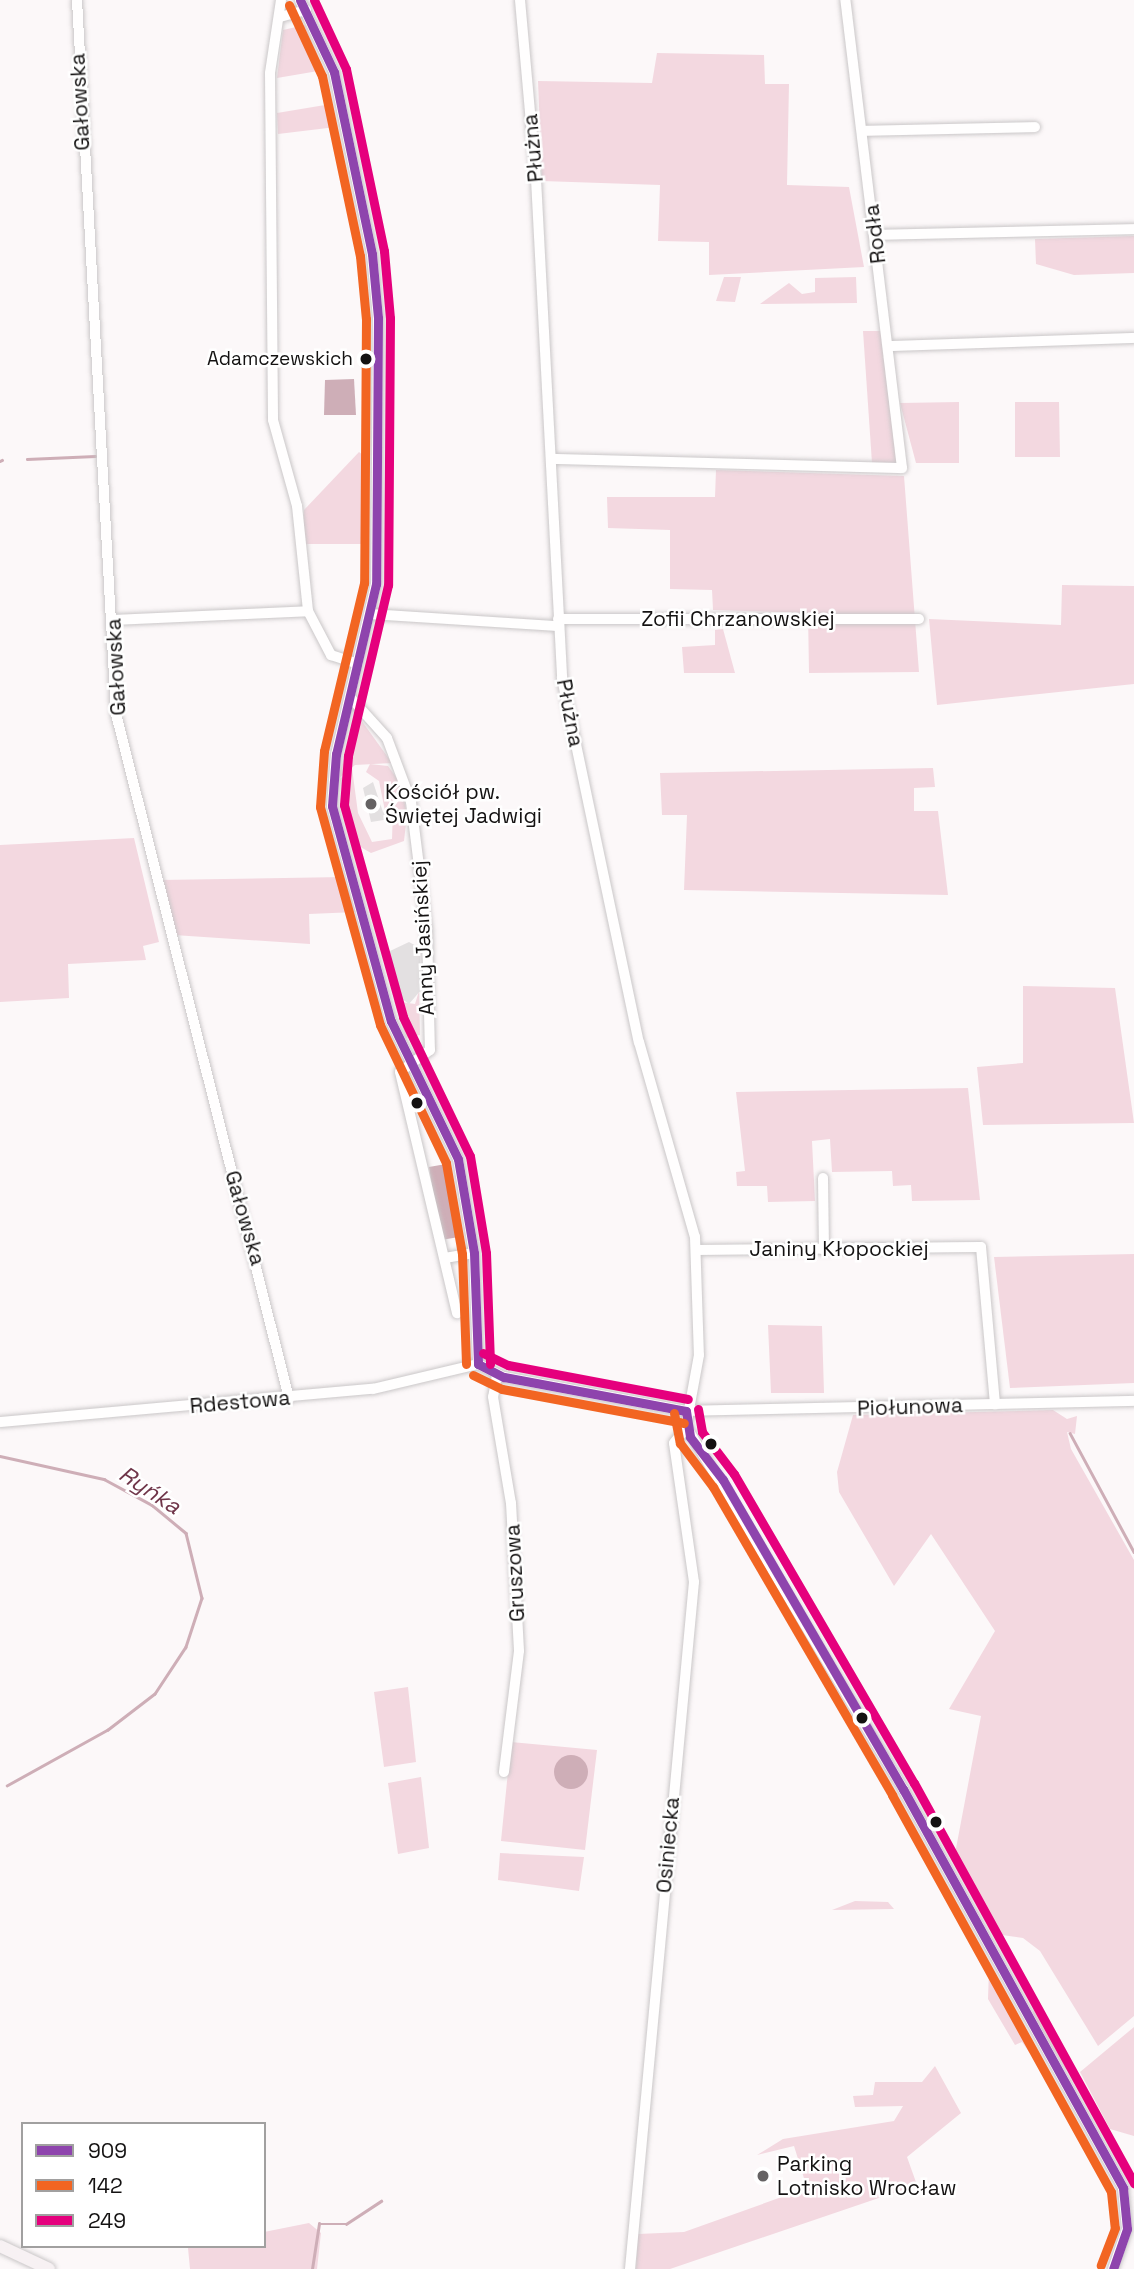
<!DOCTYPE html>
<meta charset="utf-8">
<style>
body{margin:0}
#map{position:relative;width:1134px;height:2269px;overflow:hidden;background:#fcf8f9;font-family:"Space Grotesk",sans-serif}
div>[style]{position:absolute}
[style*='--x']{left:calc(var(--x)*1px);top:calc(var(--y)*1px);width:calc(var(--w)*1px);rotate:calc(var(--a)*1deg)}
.green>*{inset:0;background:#f3d8e0}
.water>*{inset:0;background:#ceaeb7}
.round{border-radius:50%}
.stream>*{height:2.5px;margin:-1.25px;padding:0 1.25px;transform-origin:1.25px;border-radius:1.25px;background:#ceaeb7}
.building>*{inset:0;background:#e3e0e1}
.roads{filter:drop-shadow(0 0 2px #cac7c8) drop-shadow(0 0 2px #cac7c8)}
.minor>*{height:10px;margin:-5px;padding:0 5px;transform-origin:5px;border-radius:5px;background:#fffefe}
.major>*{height:12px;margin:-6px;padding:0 6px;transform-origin:6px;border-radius:6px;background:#f7f1f3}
.bus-1>*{height:9px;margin:-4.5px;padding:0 4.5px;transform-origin:4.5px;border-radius:4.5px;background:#8e44ad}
.bus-2>*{height:9px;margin:-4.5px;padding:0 4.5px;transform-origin:4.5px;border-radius:4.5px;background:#f26522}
.bus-3>*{height:9px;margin:-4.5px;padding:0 4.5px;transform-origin:4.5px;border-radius:4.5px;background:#e5007d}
.dots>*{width:19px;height:19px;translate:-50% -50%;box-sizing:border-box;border:4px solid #fff;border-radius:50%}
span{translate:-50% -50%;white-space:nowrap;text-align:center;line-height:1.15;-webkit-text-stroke:5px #fff;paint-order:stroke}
.bus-label{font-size:19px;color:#141212}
.right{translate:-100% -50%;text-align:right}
.street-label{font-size:21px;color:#141212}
.poi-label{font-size:21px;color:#141212}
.left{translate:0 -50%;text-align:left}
.water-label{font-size:23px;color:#70364a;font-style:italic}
.legend{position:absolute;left:21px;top:2122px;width:245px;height:126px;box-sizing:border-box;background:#fff;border:2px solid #a1a0a0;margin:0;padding:9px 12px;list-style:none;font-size:21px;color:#141212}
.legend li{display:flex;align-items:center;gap:14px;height:35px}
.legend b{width:35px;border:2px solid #a1a0a0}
</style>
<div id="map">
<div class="green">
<i style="clip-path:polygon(305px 25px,324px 70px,277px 78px,283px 30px)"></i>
<i style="clip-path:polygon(657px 53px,764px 55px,765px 84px,789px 84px,787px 185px,849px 187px,864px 267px,709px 275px,709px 242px,658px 241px,660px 185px,542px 181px,538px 81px,652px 83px)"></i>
<i style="clip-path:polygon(331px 104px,336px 127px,278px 134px,277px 113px)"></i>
<i style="clip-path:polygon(1134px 236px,1134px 273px,1074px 275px,1036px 264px,1035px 239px)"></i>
<i style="clip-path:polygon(724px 277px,741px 277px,735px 302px,716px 301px)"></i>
<i style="clip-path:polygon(856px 277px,857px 303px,760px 304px,789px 283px,802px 294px,815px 292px,815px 278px)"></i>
<i style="clip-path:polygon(863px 331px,883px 331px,899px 464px,872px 463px)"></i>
<i style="clip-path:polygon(959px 402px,959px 463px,916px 463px,900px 403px)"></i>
<i style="clip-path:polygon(1015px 402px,1059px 402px,1060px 457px,1015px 457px)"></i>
<i style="clip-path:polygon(359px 452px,368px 459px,367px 544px,302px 544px,304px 510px)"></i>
<i style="clip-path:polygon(716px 470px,904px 476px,919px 672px,809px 673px,808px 613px,713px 610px,712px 590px,670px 589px,670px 530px,608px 528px,607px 497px,715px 497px)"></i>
<i style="clip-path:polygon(1062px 585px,1134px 586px,1134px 684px,937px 705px,929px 619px,1061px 625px)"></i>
<i style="clip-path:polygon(723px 629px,735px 673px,684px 673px,682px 647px,715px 645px,715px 630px)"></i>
<i style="clip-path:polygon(356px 713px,392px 763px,355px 765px,338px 779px)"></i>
<i style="clip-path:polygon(370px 764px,388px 766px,401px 784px,407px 815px,404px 841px,371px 853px,350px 841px,340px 779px,352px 768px,358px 813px,372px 842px,392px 839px,393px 809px,385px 811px,379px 781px,366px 772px)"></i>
<i style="clip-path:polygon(933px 768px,935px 787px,914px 788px,914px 811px,938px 811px,948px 895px,684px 890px,687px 815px,662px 815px,660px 773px)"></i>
<i style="clip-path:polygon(134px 838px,159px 942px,143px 946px,146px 960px,68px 964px,69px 998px,0 1002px,0 845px)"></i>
<i style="clip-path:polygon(344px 877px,356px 912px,309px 914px,310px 944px,174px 935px,160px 880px)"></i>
<i style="clip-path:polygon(1023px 986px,1115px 988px,1134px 1123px,983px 1125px,977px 1067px,1023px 1063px)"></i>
<i style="clip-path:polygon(419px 991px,420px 1035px,406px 1038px,394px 1001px,415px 1004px)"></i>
<i style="clip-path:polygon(968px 1088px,980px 1200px,912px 1201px,911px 1185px,893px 1186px,892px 1171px,832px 1172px,830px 1139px,812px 1141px,815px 1201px,768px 1202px,767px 1186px,737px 1186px,736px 1172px,745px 1171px,736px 1092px)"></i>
<i style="clip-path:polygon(1134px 1254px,1134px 1383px,1010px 1388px,994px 1257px)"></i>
<i style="clip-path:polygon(768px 1325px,822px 1326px,824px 1393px,771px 1393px)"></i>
<i style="clip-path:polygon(1053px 1410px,1067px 1419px,1077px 1416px,1075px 1434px,1067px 1432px,1071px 1449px,1134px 1560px,1134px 2016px,1098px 2046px,1040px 1951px,1023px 1938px,1002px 1935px,954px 1859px,981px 1716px,949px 1709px,995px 1631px,931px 1534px,894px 1586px,839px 1492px,837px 1472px,853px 1415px)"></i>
<i style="clip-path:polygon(408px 1687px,416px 1762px,384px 1767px,374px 1692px)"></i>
<i style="clip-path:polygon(511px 1742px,597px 1750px,585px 1850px,501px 1841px)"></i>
<i style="clip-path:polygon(421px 1777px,429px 1848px,398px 1854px,388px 1783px)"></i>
<i style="clip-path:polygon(500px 1853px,584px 1857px,579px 1891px,498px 1880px)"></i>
<i style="clip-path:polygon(855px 1901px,888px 1902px,894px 1909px,832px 1910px)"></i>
<i style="clip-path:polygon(989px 1969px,1033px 2050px,1029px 2052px,1022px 2042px,1015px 2045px,988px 1999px)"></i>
<i style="clip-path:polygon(1036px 2000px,1072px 2066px,1066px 2070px,1032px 2016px)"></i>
<i style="clip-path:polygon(1134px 2027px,1134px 2136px,1110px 2129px,1080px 2072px)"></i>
<i style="clip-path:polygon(935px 2066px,961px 2113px,907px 2157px,917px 2185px,670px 2269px,636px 2269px,638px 2234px,684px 2232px,807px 2188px,794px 2146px,757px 2155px,783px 2139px,894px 2121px,903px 2106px,855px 2107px,853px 2096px,873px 2095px,875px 2082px,922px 2082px)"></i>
<i style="clip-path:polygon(309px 2223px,321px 2233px,317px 2269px,190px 2269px,188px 2248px,264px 2246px,264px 2232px)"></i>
</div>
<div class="water">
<i style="clip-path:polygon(354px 379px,356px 415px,324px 415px,325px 380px)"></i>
<i style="clip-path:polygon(446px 1164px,459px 1237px,441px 1240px,429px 1167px)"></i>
<i class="round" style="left:554px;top:1755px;width:34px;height:34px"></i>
</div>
<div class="stream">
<i style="--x:27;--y:459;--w:68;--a:-2.5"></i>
<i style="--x:0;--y:461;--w:2;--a:-27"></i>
<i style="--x:1070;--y:1433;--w:135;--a:61.7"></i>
<i style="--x:0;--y:1456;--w:107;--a:12.5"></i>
<i style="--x:104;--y:1479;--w:55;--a:28.4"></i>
<i style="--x:152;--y:1505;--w:44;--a:39.5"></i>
<i style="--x:186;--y:1533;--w:67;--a:76.2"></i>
<i style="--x:202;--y:1598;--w:52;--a:108.1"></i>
<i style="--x:186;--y:1647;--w:56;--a:123.4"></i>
<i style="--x:155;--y:1694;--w:59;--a:142.5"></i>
<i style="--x:108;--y:1730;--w:115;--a:151"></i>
<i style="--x:312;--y:2269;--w:46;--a:-81.2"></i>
<i style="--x:319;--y:2224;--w:27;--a:0"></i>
<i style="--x:346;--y:2224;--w:42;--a:-33.3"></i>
</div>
<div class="building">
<i style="clip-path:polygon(373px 782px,383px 812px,390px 819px,371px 822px,363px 788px)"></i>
<i style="clip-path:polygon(409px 942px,420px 948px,421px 990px,409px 1004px,394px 993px,389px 969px,390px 951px)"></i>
</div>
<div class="roads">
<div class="minor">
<i style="--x:77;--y:0;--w:715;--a:86.87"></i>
<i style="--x:116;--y:714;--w:706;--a:75.81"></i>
<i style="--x:281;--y:0;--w:74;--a:98.6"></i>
<i style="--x:270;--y:73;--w:347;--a:89.5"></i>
<i style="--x:273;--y:420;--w:89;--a:74.4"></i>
<i style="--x:297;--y:506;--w:106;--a:84"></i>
<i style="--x:308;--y:611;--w:50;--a:62.4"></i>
<i style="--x:331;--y:655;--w:28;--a:18"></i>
<i style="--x:300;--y:0;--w:80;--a:64.7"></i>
<i style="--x:334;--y:72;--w:186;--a:78.2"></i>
<i style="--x:372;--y:254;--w:64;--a:84.6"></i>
<i style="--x:378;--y:318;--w:266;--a:90.4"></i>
<i style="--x:376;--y:584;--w:175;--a:103.2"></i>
<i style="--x:336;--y:754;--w:52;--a:94.4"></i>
<i style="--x:332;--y:806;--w:223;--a:74.7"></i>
<i style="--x:391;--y:1021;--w:153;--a:64.1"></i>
<i style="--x:458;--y:1159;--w:95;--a:80.3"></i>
<i style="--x:474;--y:1253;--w:111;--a:87.9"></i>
<i style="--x:520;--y:0;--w:180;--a:84.9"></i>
<i style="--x:536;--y:179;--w:500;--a:87"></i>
<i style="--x:562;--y:678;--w:372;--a:78.1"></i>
<i style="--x:639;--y:1042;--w:203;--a:74"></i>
<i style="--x:695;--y:1237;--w:118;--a:88.1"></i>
<i style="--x:699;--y:1355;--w:72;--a:100.4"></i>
<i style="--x:686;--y:1426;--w:423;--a:59.1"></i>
<i style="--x:903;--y:1789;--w:456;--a:61.1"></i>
<i style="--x:1123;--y:2188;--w:41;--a:84.4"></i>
<i style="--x:1127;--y:2229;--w:42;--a:109.3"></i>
<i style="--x:280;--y:17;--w:27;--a:-15"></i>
<i style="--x:862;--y:131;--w:173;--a:-1.3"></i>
<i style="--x:876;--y:235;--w:258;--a:-1.3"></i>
<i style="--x:890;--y:346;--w:244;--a:-1.9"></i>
<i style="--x:553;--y:459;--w:349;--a:1.5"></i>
<i style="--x:902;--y:468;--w:471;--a:-96.9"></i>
<i style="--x:370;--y:614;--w:188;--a:3.7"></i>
<i style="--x:558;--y:619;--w:361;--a:0"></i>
<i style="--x:113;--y:620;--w:195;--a:-2.6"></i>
<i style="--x:350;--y:697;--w:55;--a:47.9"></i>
<i style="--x:387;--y:738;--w:68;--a:69.4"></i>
<i style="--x:411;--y:802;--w:129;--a:82.9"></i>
<i style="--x:427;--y:930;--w:120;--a:88.6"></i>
<i style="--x:430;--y:1050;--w:37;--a:144"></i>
<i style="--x:400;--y:1072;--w:248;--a:76.7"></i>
<i style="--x:823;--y:1178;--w:72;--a:89.2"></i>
<i style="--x:696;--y:1250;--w:285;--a:-0.6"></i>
<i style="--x:981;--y:1247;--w:158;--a:84.9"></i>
<i style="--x:445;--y:1258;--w:29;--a:-10"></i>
<i style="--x:478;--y:1364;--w:29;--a:27"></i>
<i style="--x:504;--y:1377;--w:185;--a:10.6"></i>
<i style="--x:686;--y:1411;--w:448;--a:-1.3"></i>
<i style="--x:497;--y:1375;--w:22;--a:100"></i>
<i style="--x:493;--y:1397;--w:108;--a:80.4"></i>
<i style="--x:511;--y:1503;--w:148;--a:86.9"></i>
<i style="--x:519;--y:1651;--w:122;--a:97.1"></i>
<i style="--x:0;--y:1422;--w:374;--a:-5.1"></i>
<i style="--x:373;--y:1389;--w:108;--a:-13.4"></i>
<i style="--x:630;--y:2269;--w:690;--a:-84.68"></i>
<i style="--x:694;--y:1582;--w:140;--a:-98.2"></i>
<i style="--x:674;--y:1443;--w:19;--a:-51"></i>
</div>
<div class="major">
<i style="--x:0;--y:2246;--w:54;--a:25.1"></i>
</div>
</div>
<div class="bus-1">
<i style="--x:300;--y:0;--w:80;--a:64.7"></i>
<i style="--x:334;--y:72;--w:186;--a:78.2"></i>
<i style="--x:372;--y:254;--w:64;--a:84.6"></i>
<i style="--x:378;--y:318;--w:266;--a:90.4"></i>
<i style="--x:376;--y:584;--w:175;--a:103.2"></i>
<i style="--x:336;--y:754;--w:52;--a:94.4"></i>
<i style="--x:332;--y:806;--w:223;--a:74.7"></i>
<i style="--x:391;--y:1021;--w:153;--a:64.1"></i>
<i style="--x:458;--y:1159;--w:95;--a:80.3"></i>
<i style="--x:474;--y:1253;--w:111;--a:87.9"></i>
<i style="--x:478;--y:1364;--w:29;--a:27"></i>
<i style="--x:504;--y:1377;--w:185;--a:10.6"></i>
<i style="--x:686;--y:1411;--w:26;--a:81"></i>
<i style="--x:690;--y:1437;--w:54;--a:52.5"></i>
<i style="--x:723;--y:1480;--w:358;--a:59.8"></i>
<i style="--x:903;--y:1789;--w:456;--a:61.1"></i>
<i style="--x:1123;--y:2188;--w:41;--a:84.4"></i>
<i style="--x:1127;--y:2229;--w:42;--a:109.3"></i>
</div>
<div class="bus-2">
<i style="--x:289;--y:5;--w:78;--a:65.1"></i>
<i style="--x:322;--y:76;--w:184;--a:78.1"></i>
<i style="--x:360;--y:256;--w:63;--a:84.6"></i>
<i style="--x:366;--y:319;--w:264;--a:90.4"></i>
<i style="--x:364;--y:583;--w:173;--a:103.4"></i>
<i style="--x:324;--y:751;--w:56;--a:94.1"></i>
<i style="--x:320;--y:807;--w:226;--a:74.6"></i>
<i style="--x:380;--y:1025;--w:153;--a:64.4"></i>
<i style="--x:446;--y:1163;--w:92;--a:80"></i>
<i style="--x:462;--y:1254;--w:110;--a:87.9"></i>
<i style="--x:473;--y:1375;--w:32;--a:26"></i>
<i style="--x:502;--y:1389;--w:185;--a:10.6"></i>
<i style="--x:674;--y:1413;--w:31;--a:79"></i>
<i style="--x:680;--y:1443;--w:55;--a:53.1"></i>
<i style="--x:713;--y:1487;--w:356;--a:59.8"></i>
<i style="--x:892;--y:1795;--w:453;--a:61.1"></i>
<i style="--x:1111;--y:2192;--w:36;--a:84"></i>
<i style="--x:1115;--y:2228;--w:40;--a:111"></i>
</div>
<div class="bus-3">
<i style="--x:314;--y:0;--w:76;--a:65.1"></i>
<i style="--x:346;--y:69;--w:186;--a:78.2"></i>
<i style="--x:384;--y:251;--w:67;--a:84.9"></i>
<i style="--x:390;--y:318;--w:267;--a:90.4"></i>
<i style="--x:388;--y:585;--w:176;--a:103.2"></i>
<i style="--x:348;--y:756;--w:49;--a:94.7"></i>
<i style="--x:344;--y:805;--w:220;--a:74.4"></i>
<i style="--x:403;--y:1017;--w:154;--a:64.3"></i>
<i style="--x:470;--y:1156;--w:98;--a:80.6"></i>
<i style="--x:486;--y:1253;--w:111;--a:87.9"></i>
<i style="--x:483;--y:1353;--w:28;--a:26"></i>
<i style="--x:508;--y:1365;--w:183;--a:10.7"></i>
<i style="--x:698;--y:1409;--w:23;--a:80"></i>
<i style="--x:702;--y:1432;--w:53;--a:52.7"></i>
<i style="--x:734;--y:1474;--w:358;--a:59.8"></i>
<i style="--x:914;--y:1783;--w:457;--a:61.2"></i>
</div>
<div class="dots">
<i style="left:366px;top:359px;background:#141212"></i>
<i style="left:371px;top:804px;background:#656263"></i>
<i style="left:417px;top:1103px;background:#141212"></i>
<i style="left:711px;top:1444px;background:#141212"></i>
<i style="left:862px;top:1718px;background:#141212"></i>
<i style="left:936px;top:1822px;background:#141212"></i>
<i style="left:763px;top:2176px;background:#656263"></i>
</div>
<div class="bus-label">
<span class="right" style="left:353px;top:359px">Adamczewskich</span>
</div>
<div class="street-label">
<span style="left:80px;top:102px;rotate:-93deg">Gałowska</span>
<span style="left:533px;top:148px;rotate:-95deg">Płużna</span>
<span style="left:875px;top:234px;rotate:-97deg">Rodła</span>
<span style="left:738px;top:619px">Zofii Chrzanowskiej</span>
<span style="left:116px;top:667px;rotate:-93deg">Gałowska</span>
<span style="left:570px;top:713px;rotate:79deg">Płużna</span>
<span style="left:423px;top:938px;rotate:-93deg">Anny Jasińskiej</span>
<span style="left:245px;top:1218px;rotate:74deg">Gałowska</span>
<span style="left:839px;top:1249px">Janiny Kłopockiej</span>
<span style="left:240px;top:1402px;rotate:-5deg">Rdestowa</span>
<span style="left:910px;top:1407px;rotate:-2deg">Piołunowa</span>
<span style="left:515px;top:1573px;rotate:-93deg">Gruszowa</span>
<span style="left:668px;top:1845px;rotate:-85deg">Osiniecka</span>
</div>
<div class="poi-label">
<span class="left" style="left:385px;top:804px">Kościół pw.<br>Świętej Jadwigi</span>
<span class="left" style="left:777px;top:2176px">Parking<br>Lotnisko Wrocław</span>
</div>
<div class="water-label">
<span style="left:150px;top:1490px;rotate:33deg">Ryńka</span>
</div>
<ul class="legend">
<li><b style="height:9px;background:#8e44ad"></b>909</li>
<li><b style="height:9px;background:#f26522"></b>142</li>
<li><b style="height:9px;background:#e5007d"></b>249</li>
</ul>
</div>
